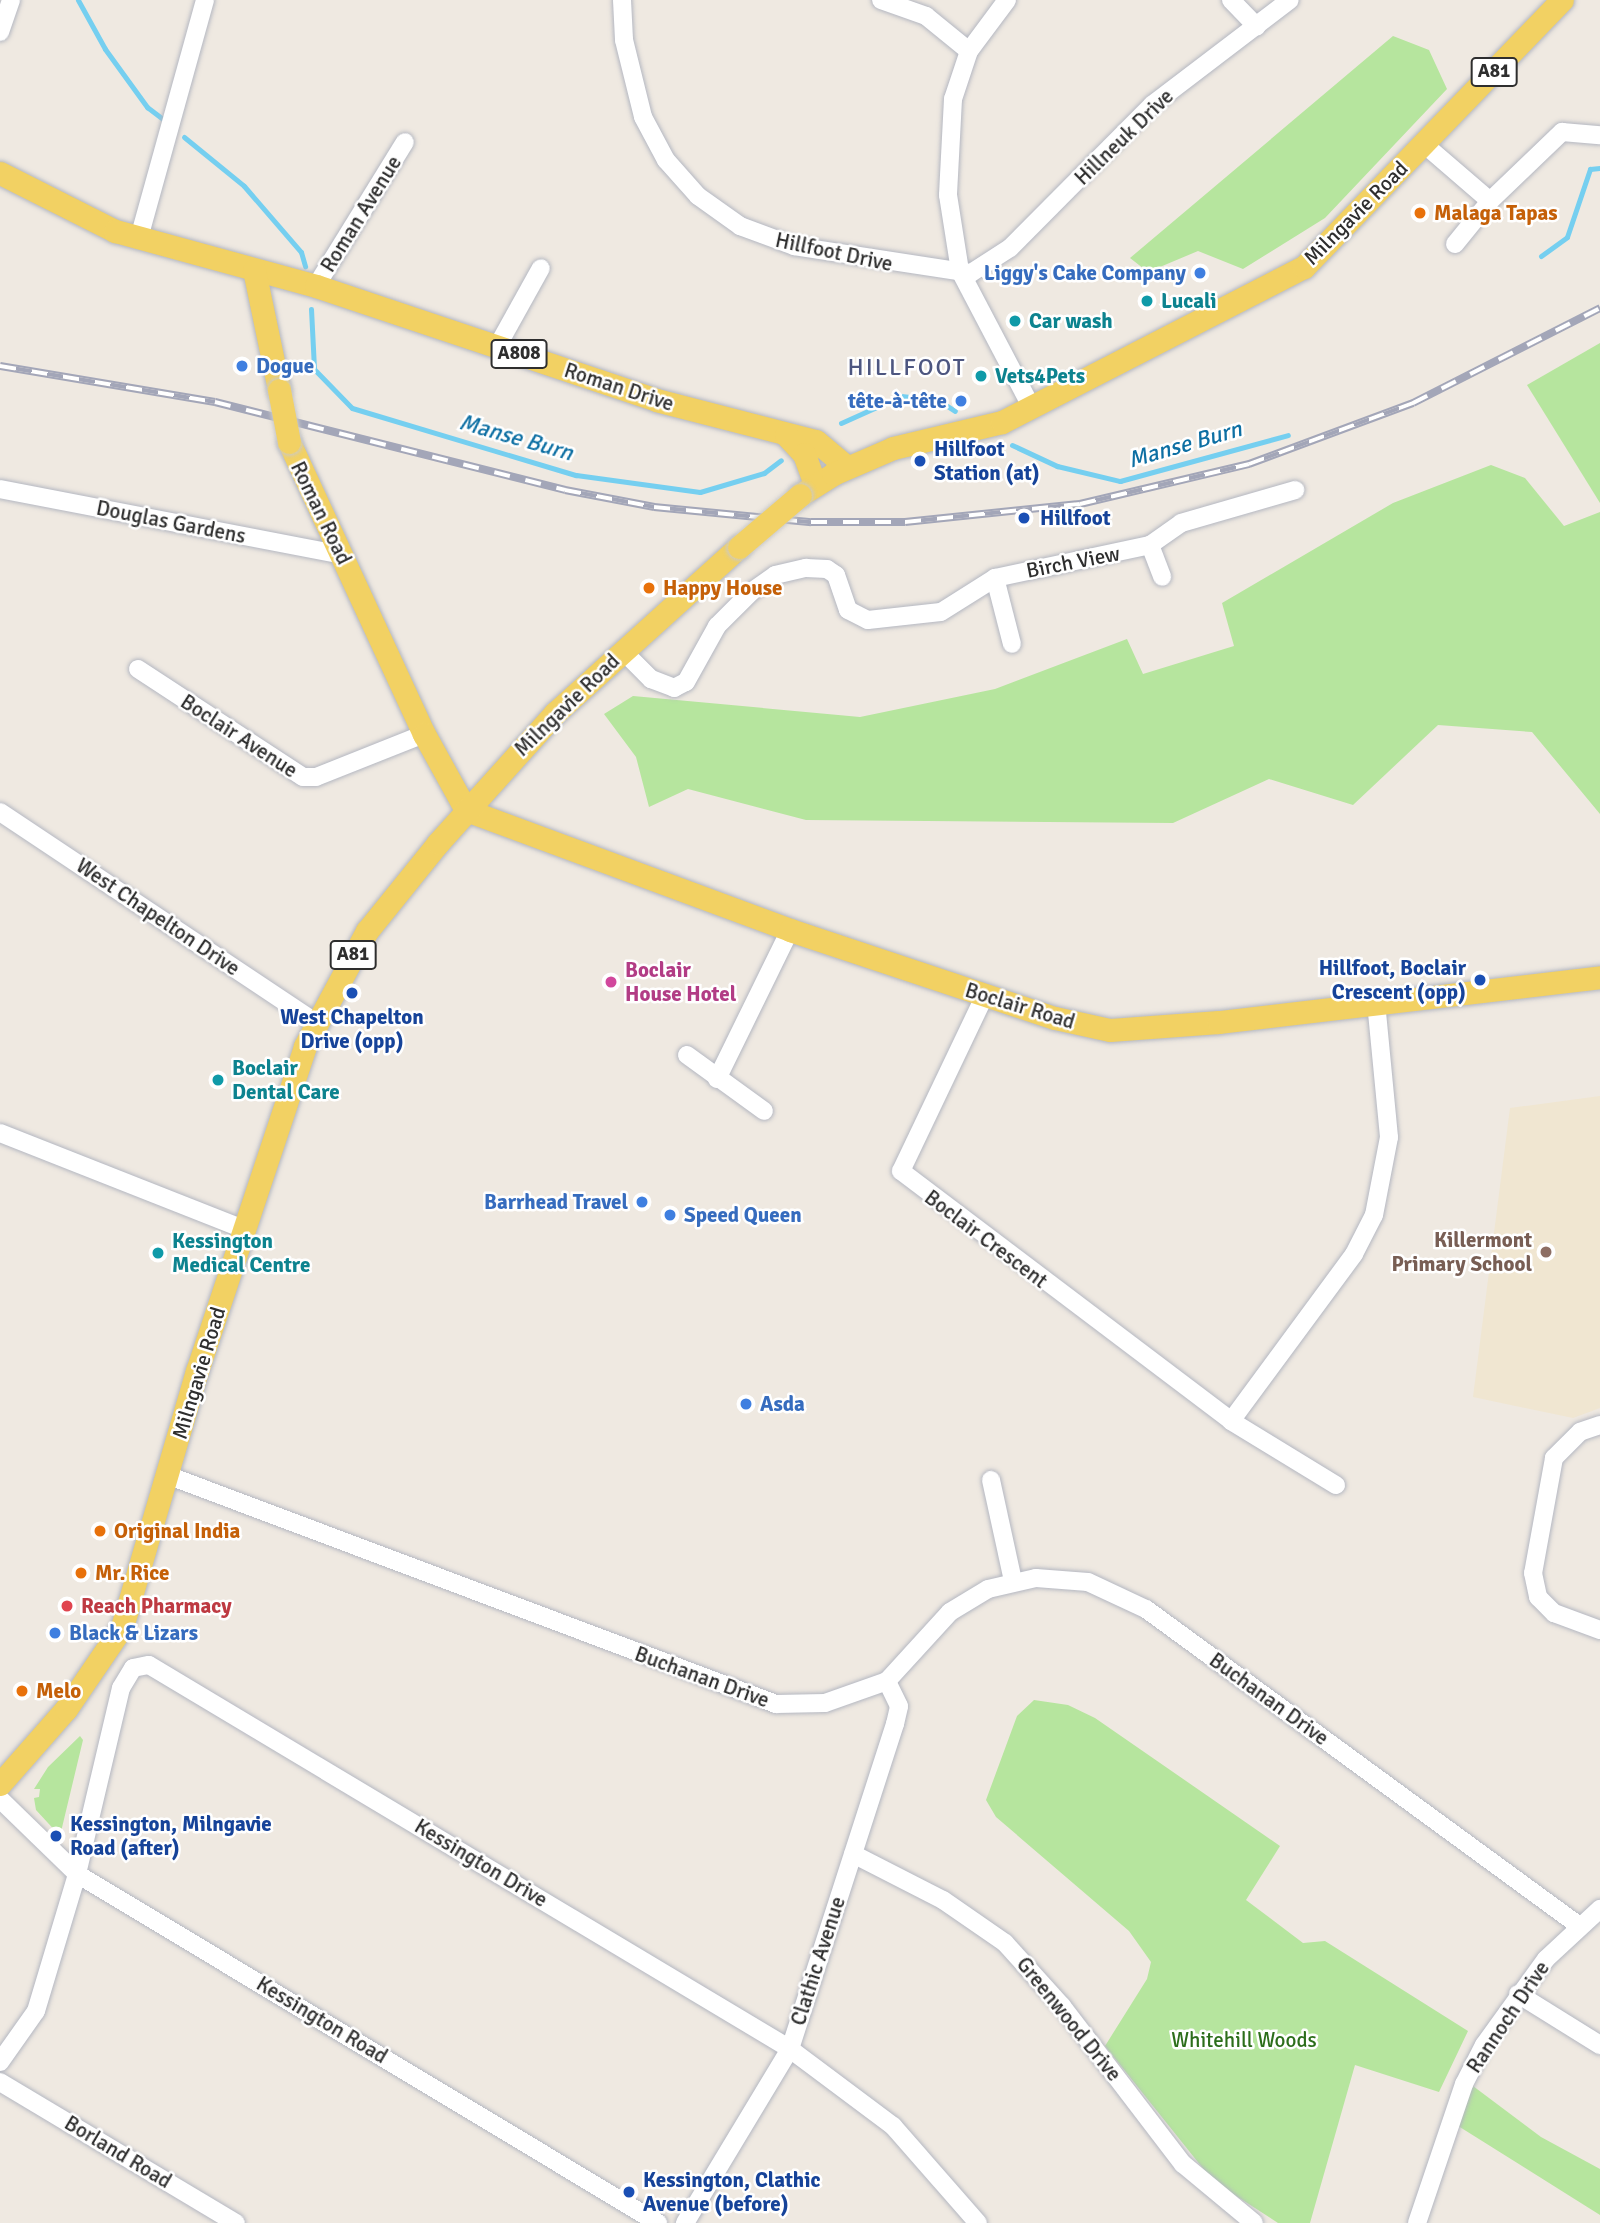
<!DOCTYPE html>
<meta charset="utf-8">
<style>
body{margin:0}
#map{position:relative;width:1600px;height:2223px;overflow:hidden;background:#efe9e1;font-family:Signika,sans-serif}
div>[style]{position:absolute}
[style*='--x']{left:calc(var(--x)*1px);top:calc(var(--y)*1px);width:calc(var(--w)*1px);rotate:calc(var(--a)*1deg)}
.education>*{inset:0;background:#f0e6d1}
.green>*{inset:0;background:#b6e59e}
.stream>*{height:5px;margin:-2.5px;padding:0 2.5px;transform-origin:2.5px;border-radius:2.5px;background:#75cff0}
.roads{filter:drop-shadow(0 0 2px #b4b7c1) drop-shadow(0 0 2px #b4b7c1)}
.minor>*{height:18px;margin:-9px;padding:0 9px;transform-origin:9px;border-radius:9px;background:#fff}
.major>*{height:23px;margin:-11.5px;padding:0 11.5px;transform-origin:11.5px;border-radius:11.5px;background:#f2d163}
.rail>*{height:8px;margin-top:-4px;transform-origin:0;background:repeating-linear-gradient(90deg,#fff 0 16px,#a3a6b8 0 32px);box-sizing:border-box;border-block:2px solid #a3a6b8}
.bridges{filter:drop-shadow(0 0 2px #c9c9c9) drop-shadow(0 0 2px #c9c9c9)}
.major-bridge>*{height:23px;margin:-11.5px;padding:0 11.5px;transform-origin:11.5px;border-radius:11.5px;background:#f2d163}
.dots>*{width:19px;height:19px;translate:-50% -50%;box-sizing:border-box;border:4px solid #fff;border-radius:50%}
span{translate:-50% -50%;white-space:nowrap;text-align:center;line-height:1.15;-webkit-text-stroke:5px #fff;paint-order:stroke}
.shield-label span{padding:2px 5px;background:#fff;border:2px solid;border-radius:5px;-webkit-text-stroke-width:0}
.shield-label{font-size:19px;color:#2e2e2e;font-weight:700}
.street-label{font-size:21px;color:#2e2e2e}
.food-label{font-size:21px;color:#c56008;font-weight:700}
.left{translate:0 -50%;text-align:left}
.shop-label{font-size:21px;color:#366cbe;font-weight:700}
.right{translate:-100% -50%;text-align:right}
.culture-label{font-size:21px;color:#0d838f;font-weight:700}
.transit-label{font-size:21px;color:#164399;font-weight:700}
.hotel-label{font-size:21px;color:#b23c85;font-weight:700}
.education-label{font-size:21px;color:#785e54;font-weight:700}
.health-label{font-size:21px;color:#be3a42;font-weight:700}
.park-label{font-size:21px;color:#2c6e1b}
.water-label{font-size:23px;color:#0d6fa3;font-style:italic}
.quarter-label{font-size:24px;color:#4d5680;letter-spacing:2px}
</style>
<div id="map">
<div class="education">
<i style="clip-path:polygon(1600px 1096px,1600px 1408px,1573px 1418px,1473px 1397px,1510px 1108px)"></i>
</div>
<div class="green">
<i style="clip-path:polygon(1393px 36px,1429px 50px,1447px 89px,1325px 218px,1243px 269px,1198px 251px,1148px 272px,1130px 258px)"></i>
<i style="clip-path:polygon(1600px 343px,1600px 503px,1527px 385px)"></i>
<i style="clip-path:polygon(1491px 465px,1525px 478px,1564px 526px,1600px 512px,1600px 814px,1532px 732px,1438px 725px,1353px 805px,1269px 779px,1173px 823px,806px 820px,688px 789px,649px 807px,636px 757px,604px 714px,633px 696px,860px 717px,995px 689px,1127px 639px,1143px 674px,1234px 646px,1222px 603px,1393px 503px)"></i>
<i style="clip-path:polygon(1034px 1700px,1068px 1705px,1095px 1718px,1280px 1846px,1246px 1900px,1303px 1943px,1325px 1941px,1468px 2031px,1439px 2092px,1355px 2065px,1310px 2223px,1278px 2223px,1213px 2181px,1105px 2046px,1147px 1979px,1151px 1962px,1129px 1931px,996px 1817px,986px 1800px,1017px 1716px)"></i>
<i style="clip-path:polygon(80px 1736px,83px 1740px,60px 1836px,36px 1810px,34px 1798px,39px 1797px,40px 1789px,34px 1789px,48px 1767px)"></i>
<i style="clip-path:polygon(1473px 2086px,1541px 2137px,1600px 2169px,1600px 2215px,1455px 2124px)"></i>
</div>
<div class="stream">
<i style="--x:78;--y:0;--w:56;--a:61.1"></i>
<i style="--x:105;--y:49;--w:72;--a:54.1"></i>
<i style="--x:147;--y:107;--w:26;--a:37"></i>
<i style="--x:184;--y:137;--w:77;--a:39.2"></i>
<i style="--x:244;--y:186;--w:87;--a:49.2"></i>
<i style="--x:301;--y:252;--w:15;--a:74"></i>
<i style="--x:1541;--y:256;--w:32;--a:-36"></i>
<i style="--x:1567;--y:237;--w:72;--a:-71.3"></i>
<i style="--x:1590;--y:169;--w:10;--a:-6"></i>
<i style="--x:311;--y:309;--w:60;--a:87.1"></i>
<i style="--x:314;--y:369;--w:54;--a:45.7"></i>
<i style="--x:352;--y:408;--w:234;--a:16.7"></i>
<i style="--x:576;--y:475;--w:125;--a:7.8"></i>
<i style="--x:700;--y:492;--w:67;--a:-16.5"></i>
<i style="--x:764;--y:473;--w:21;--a:-37"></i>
<i style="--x:841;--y:423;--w:66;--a:-24.2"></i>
<i style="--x:901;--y:396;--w:37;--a:6"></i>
<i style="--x:938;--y:400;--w:20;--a:33"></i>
<i style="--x:1012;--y:445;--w:50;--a:25"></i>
<i style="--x:1057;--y:466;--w:65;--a:13.4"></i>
<i style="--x:1120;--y:481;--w:174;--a:-15.3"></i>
</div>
<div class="roads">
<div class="minor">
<i style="--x:622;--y:0;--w:40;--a:87.1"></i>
<i style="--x:624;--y:40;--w:79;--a:76.1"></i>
<i style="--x:643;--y:117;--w:49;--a:61.9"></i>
<i style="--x:666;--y:160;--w:48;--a:48.4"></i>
<i style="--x:698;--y:196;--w:52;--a:35.5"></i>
<i style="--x:740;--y:226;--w:58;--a:20.3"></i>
<i style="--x:794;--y:246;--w:179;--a:8.7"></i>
<i style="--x:971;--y:273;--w:46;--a:-32.7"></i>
<i style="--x:1010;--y:248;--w:202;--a:-45.2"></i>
<i style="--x:1152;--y:105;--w:173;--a:-37.3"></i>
<i style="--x:881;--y:0;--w:48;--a:19.6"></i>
<i style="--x:926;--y:16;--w:55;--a:39.1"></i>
<i style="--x:1007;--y:0;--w:64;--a:126.7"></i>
<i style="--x:969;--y:51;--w:51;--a:108.4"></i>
<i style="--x:953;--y:99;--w:96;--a:93"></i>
<i style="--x:948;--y:195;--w:77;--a:81"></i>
<i style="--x:960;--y:271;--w:155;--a:62.3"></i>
<i style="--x:1231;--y:0;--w:37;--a:46"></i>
<i style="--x:0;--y:32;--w:34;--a:-71"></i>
<i style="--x:1425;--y:145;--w:86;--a:40.7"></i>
<i style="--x:139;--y:238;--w:247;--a:-74.5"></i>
<i style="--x:1455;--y:244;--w:55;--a:-50.9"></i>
<i style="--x:1490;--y:201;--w:100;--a:-43.8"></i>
<i style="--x:1562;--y:132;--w:38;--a:5"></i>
<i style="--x:316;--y:286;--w:169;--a:-58.3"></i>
<i style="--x:497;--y:347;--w:90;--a:-60.9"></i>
<i style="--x:0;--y:489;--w:348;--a:10.9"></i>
<i style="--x:1150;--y:545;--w:34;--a:69"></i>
<i style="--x:995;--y:578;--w:68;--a:75.6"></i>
<i style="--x:623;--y:651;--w:40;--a:45"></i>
<i style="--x:651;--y:679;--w:25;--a:21"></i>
<i style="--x:674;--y:688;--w:13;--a:-27"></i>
<i style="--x:686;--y:682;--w:64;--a:-61"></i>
<i style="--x:717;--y:626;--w:48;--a:-45"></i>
<i style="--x:751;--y:592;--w:29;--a:-35"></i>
<i style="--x:775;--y:575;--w:32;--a:-13"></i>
<i style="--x:806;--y:568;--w:21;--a:3"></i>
<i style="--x:827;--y:569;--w:11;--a:34"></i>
<i style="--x:836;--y:575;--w:37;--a:71"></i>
<i style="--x:848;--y:610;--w:22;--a:27"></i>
<i style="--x:868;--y:620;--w:73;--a:-6.3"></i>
<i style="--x:941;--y:612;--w:64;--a:-32.2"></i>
<i style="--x:995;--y:578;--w:158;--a:-12"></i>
<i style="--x:1150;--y:545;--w:38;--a:-35"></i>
<i style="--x:1181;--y:523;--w:119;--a:-16.1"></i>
<i style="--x:138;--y:669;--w:197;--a:33.2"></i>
<i style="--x:303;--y:777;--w:13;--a:0"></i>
<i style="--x:316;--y:777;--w:116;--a:-21.7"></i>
<i style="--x:0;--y:812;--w:380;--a:33.7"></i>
<i style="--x:985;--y:995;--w:195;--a:115.5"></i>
<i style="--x:901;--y:1171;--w:414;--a:37.1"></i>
<i style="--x:1231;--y:1421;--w:123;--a:31.4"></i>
<i style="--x:687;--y:1055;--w:95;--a:36"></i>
<i style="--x:717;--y:1079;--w:166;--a:-63.9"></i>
<i style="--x:0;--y:1133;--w:262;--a:21.5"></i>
<i style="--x:1231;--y:1421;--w:207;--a:-53.6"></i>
<i style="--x:1354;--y:1254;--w:44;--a:-62.9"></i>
<i style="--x:1374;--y:1215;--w:79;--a:-79.1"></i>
<i style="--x:1389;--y:1137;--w:135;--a:-95.5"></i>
<i style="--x:1600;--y:1425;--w:21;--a:161"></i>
<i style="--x:1580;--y:1432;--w:37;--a:135"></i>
<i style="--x:1554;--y:1458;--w:117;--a:100.3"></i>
<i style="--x:1533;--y:1573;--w:25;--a:78"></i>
<i style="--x:1538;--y:1597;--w:23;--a:45"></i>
<i style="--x:1554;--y:1613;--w:49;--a:20.3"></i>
<i style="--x:167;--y:1475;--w:651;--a:20.61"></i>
<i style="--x:776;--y:1704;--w:49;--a:-1.2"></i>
<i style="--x:825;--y:1703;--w:66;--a:-19.5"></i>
<i style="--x:887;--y:1681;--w:93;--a:-47.6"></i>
<i style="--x:950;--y:1612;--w:44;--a:-31.2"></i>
<i style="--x:988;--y:1589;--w:49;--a:-12.9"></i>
<i style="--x:1036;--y:1578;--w:52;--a:4.4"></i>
<i style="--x:1088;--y:1582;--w:64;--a:25"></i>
<i style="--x:1146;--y:1609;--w:535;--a:36.18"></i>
<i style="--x:991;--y:1480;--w:103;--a:77.7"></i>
<i style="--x:0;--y:1799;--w:107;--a:44.2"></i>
<i style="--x:77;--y:1874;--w:678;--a:30.99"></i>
<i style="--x:853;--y:1854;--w:101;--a:27.1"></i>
<i style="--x:943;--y:1900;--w:75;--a:34.7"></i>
<i style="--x:1005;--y:1943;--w:85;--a:47.9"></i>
<i style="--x:1062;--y:2006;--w:199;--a:52.6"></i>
<i style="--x:1183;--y:2164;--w:92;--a:39.7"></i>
<i style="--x:1518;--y:1994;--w:97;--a:31.9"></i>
<i style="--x:0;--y:2062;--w:62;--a:-54.8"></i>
<i style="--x:36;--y:2011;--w:143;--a:-73.3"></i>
<i style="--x:77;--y:1874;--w:191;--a:-76.7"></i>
<i style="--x:121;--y:1688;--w:23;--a:-59"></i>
<i style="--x:133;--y:1668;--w:16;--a:-11"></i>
<i style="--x:149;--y:1665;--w:747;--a:30.92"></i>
<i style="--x:790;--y:2049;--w:129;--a:36.8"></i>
<i style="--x:893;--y:2126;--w:129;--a:48.8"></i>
<i style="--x:0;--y:2082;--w:275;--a:30.9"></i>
<i style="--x:685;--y:2223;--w:203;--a:-58.9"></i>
<i style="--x:790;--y:2049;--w:342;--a:-72.1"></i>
<i style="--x:895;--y:1724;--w:18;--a:-77"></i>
<i style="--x:899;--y:1706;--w:28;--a:-116"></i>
<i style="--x:1417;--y:2223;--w:147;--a:-71.3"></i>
<i style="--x:1464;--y:2084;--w:44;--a:-62.9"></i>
<i style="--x:1484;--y:2045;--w:106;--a:-54.2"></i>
<i style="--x:1546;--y:1959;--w:74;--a:-42.8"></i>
</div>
<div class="major">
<i style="--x:0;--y:173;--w:129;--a:26.8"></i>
<i style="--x:115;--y:231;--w:208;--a:15.3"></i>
<i style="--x:316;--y:286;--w:359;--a:18.5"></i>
<i style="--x:656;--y:400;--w:165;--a:14.4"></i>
<i style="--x:816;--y:441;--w:40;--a:40"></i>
<i style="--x:254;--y:270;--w:123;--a:78.2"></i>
<i style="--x:786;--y:435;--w:26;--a:47"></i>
<i style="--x:804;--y:454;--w:32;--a:70"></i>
<i style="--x:289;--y:442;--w:322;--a:65.2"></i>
<i style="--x:424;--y:734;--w:87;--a:61.1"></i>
<i style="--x:800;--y:495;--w:39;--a:-32"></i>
<i style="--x:833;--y:474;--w:65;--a:-23.4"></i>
<i style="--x:893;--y:448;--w:112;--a:-13.4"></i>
<i style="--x:1002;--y:422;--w:339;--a:-27.2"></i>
<i style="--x:1304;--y:267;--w:371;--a:-46"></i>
<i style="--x:466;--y:810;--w:346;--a:20.3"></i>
<i style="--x:790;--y:930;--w:279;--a:18.4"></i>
<i style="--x:1055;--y:1018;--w:56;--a:12.3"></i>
<i style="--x:1110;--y:1030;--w:109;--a:-4.2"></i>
<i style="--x:1219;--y:1022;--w:384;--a:-6.7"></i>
<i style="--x:0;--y:1784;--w:100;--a:-48.7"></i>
<i style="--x:66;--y:1709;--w:99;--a:-55.7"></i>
<i style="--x:122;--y:1627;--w:267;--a:-73.7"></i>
<i style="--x:197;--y:1371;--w:342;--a:-71.6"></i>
<i style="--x:305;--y:1046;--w:131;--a:-61.7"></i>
<i style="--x:367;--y:931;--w:113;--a:-51.1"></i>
<i style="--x:438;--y:843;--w:175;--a:-48"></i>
<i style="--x:555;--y:713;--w:248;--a:-42.1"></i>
</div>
</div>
<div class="rail">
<i style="--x:0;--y:366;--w:218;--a:9.5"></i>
<i style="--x:215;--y:402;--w:361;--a:14.1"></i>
<i style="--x:565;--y:490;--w:91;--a:10.8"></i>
<i style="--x:654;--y:507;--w:158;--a:5.5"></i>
<i style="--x:811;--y:522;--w:94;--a:0"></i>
<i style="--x:905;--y:522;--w:176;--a:-5.9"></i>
<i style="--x:1080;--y:504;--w:174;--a:-13.3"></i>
<i style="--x:1249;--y:464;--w:175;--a:-20.4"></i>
<i style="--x:1413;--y:403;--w:210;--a:-26.9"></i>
</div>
<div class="bridges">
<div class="major-bridge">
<i style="--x:279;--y:390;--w:53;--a:79.1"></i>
<i style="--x:739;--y:547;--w:80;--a:-40.4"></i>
</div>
</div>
<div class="dots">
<i style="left:1420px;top:213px;background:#e8710a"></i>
<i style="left:1200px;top:273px;background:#3f7fe0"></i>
<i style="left:1147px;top:301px;background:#0f9aa8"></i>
<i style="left:1015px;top:321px;background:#0f9aa8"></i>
<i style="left:242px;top:366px;background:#3f7fe0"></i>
<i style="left:981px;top:376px;background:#0f9aa8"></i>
<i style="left:961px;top:401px;background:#3f7fe0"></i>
<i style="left:920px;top:461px;background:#1a4fb4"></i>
<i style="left:1024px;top:518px;background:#1a4fb4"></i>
<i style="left:649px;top:588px;background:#e8710a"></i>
<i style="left:1480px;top:980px;background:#1a4fb4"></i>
<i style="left:611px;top:982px;background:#d1479c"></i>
<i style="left:352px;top:993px;background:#1a4fb4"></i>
<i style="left:218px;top:1080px;background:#0f9aa8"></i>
<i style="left:642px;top:1202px;background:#3f7fe0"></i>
<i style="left:670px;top:1215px;background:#3f7fe0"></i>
<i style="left:1546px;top:1252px;background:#8d6e63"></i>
<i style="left:158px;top:1253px;background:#0f9aa8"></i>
<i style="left:746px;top:1404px;background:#3f7fe0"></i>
<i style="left:100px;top:1531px;background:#e8710a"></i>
<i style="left:81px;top:1573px;background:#e8710a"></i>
<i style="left:67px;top:1606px;background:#e0444e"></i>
<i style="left:55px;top:1633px;background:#3f7fe0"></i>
<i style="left:22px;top:1691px;background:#e8710a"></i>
<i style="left:56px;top:1836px;background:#1a4fb4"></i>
<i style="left:629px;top:2192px;background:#1a4fb4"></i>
</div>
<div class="shield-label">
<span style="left:1494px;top:72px">A81</span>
<span style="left:519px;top:354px">A808</span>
<span style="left:353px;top:955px">A81</span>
</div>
<div class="street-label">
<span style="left:1124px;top:137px;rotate:-44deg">Hillneuk Drive</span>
<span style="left:1356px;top:213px;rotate:-45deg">Milngavie Road</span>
<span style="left:361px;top:214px;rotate:-58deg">Roman Avenue</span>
<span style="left:834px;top:252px;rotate:12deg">Hillfoot Drive</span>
<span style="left:619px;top:387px;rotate:18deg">Roman Drive</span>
<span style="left:321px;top:513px;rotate:64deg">Roman Road</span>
<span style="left:171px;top:522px;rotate:11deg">Douglas Gardens</span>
<span style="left:1073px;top:562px;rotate:-11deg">Birch View</span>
<span style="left:567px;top:705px;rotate:-44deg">Milngavie Road</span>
<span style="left:239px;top:736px;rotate:33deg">Boclair Avenue</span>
<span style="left:158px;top:917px;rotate:34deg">West Chapelton Drive</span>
<span style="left:1020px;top:1006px;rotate:17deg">Boclair Road</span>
<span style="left:986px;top:1239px;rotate:37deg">Boclair Crescent</span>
<span style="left:199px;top:1373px;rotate:-73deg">Milngavie Road</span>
<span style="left:702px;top:1677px;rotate:20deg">Buchanan Drive</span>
<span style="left:1269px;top:1699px;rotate:36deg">Buchanan Drive</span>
<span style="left:481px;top:1863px;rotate:31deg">Kessington Drive</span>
<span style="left:818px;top:1961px;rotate:-72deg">Clathic Avenue</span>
<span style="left:1508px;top:2017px;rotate:-56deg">Rannoch Drive</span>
<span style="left:1069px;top:2019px;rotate:51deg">Greenwood Drive</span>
<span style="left:322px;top:2020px;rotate:31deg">Kessington Road</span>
<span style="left:118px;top:2152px;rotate:31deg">Borland Road</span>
</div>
<div class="food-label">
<span class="left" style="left:1434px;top:213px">Malaga Tapas</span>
<span class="left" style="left:663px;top:588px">Happy House</span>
<span class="left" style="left:114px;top:1531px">Original India</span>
<span class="left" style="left:95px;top:1573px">Mr. Rice</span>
<span class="left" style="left:36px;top:1691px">Melo</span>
</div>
<div class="shop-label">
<span class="right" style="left:1186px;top:273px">Liggy's Cake Company</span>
<span class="left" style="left:256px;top:366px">Dogue</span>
<span class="right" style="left:947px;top:401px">tête-à-tête</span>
<span class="right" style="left:628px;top:1202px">Barrhead Travel</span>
<span class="left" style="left:684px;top:1215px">Speed Queen</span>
<span class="left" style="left:760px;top:1404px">Asda</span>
<span class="left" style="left:69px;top:1633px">Black &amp; Lizars</span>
</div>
<div class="culture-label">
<span class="left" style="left:1161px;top:301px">Lucali</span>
<span class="left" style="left:1029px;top:321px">Car wash</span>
<span class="left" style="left:995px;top:376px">Vets4Pets</span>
<span class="left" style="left:232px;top:1080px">Boclair<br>Dental Care</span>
<span class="left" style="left:172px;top:1253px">Kessington<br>Medical Centre</span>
</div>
<div class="transit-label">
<span class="left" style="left:934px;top:461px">Hillfoot<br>Station (at)</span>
<span class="left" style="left:1040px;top:518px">Hillfoot</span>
<span class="right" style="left:1466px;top:980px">Hillfoot, Boclair<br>Crescent (opp)</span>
<span style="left:352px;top:1029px">West Chapelton<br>Drive (opp)</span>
<span class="left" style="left:70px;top:1836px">Kessington, Milngavie<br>Road (after)</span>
<span class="left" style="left:643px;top:2192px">Kessington, Clathic<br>Avenue (before)</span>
</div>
<div class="hotel-label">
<span class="left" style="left:625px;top:982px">Boclair<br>House Hotel</span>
</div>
<div class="education-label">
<span class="right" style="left:1532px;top:1252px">Killermont<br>Primary School</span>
</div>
<div class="health-label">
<span class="left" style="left:81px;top:1606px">Reach Pharmacy</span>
</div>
<div class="park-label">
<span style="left:1244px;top:2040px">Whitehill Woods</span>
</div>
<div class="water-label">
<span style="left:516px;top:438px;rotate:16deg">Manse Burn</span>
<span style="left:1185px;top:445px;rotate:-16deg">Manse Burn</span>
</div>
<div class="quarter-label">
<span style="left:907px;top:368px">HILLFOOT</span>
</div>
</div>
